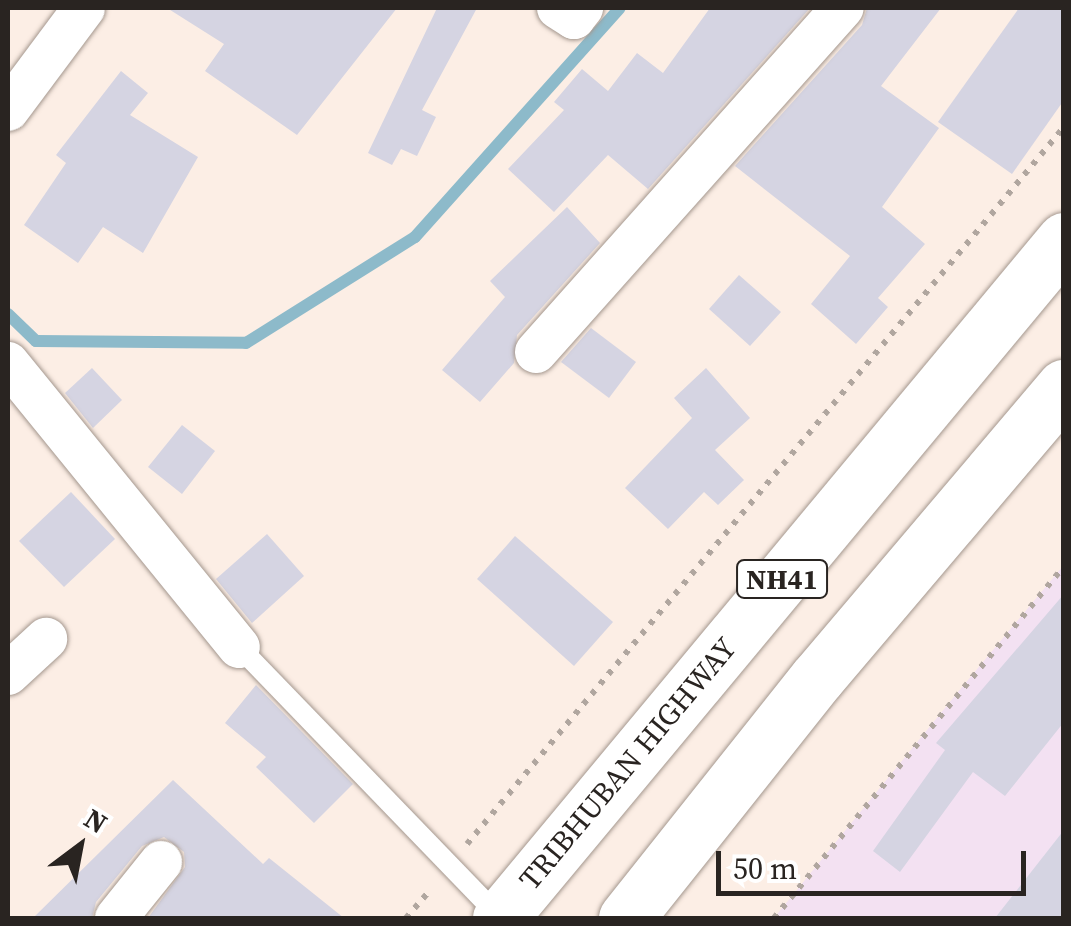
<!DOCTYPE html>
<style>
body{margin:0}
#map{position:relative;width:1071px;height:926px;overflow:hidden;background:#fceee5;font-family:"Source Serif 4",serif}
div>[style]{position:absolute}
[style*='--x']{left:calc(var(--x)*1px);top:calc(var(--y)*1px);width:calc(var(--w)*1px);rotate:calc(var(--a)*1deg)}
.industrial>*{inset:0;background:#f3e1f2}
.stream>*{height:12px;margin:-6px;padding:0 6px;transform-origin:6px;border-radius:6px;background:#8dbaca}
.building>*{inset:0;background:#d5d4e2}
.path>*{height:6px;margin-top:-3px;transform-origin:0;background:repeating-linear-gradient(90deg,#b0a69f 0 5px,transparent 0 13px)}
.roads{filter:drop-shadow(0 0 2px #a4978e) drop-shadow(0 0 2px #a4978e)}
.service>*{height:20px;margin:-10px;padding:0 10px;transform-origin:10px;border-radius:10px;background:#fff}
.minor>*{height:42px;margin:-21px;padding:0 21px;transform-origin:21px;border-radius:21px;background:#fff}
.trunk>*{height:55px;margin:-27.5px;padding:0 27.5px;transform-origin:27.5px;border-radius:27.5px;background:#fff}
span{translate:-50% -50%;white-space:nowrap;text-align:center;line-height:1.15;-webkit-text-stroke:9px #fff;paint-order:stroke}
.shield-label span{padding:2px 8px;background:#fff;border:2px solid;border-radius:8px;-webkit-text-stroke-width:0}
.shield-label{font-size:28px;color:#292421;font-weight:700}
.street-label{font-size:30px;color:#292421}
.frame{position:absolute;inset:0;border:10px solid #292421;pointer-events:none}
.north{position:absolute;left:30px;top:796px;width:100px;height:100px;-webkit-text-stroke:8px #fff;paint-order:stroke;rotate:32deg;font-size:28px;font-weight:700;line-height:40px;text-align:center;color:#292421}
.north::after{content:'';display:block;margin:auto;width:35px;height:45px;background:#292421;clip-path:polygon(50% 0,100% 100%,50% 72%,0 100%)}
.scale{position:absolute;left:716px;top:851px;width:310px;height:45px;box-sizing:border-box;border:5px solid #292421;border-top:0;padding-left:12px;font-size:30px;line-height:35px;white-space:nowrap;color:#292421;-webkit-text-stroke:8px #fff;paint-order:stroke}
</style>
<div id="map">
<div class="industrial">
<i style="clip-path:polygon(1063px 566px,1063px 918px,774px 918px,958px 692px)"></i>
</div>
<div class="stream">
<i style="--x:8;--y:314;--w:39;--a:44"></i>
<i style="--x:36;--y:341;--w:210;--a:0.5"></i>
<i style="--x:246;--y:343;--w:199;--a:-32.1"></i>
<i style="--x:415;--y:237;--w:307;--a:-48.2"></i>
</div>
<div class="building">
<i style="clip-path:polygon(167px 8px,397px 8px,297px 135px,205px 71px,224px 44px)"></i>
<i style="clip-path:polygon(437px 8px,477px 8px,422px 110px,436px 117px,417px 156px,401px 149px,392px 165px,368px 153px)"></i>
<i style="clip-path:polygon(710px 8px,810px 8px,648px 189px,608px 155px,554px 212px,508px 169px,564px 110px,554px 102px,582px 69px,608px 91px,637px 53px,663px 73px)"></i>
<i style="clip-path:polygon(867px 8px,941px 8px,881px 86px,939px 128px,882px 207px,925px 244px,878px 298px,888px 307px,856px 344px,811px 304px,850px 256px,735px 166px,862px 25px)"></i>
<i style="clip-path:polygon(1019px 8px,1064px 8px,1064px 100px,1012px 174px,938px 122px)"></i>
<i style="clip-path:polygon(121px 71px,148px 93px,130px 115px,198px 157px,143px 253px,103px 227px,78px 263px,24px 225px,66px 163px,56px 155px)"></i>
<i style="clip-path:polygon(567px 207px,600px 243px,517px 335px,514px 363px,480px 402px,442px 370px,505px 297px,490px 281px)"></i>
<i style="clip-path:polygon(739px 275px,781px 312px,750px 346px,709px 309px)"></i>
<i style="clip-path:polygon(591px 328px,636px 362px,609px 398px,561px 362px)"></i>
<i style="clip-path:polygon(92px 368px,122px 400px,93px 428px,65px 393px)"></i>
<i style="clip-path:polygon(706px 368px,750px 418px,715px 450px,744px 480px,718px 505px,704px 492px,668px 529px,625px 488px,692px 418px,674px 398px)"></i>
<i style="clip-path:polygon(182px 425px,215px 451px,182px 494px,148px 467px)"></i>
<i style="clip-path:polygon(71px 492px,115px 539px,64px 587px,19px 541px)"></i>
<i style="clip-path:polygon(267px 534px,304px 576px,252px 623px,216px 579px)"></i>
<i style="clip-path:polygon(515px 536px,613px 622px,574px 666px,477px 579px)"></i>
<i style="clip-path:polygon(1064px 594px,1064px 722px,1005px 796px,973px 772px,900px 872px,873px 851px,945px 750px,936px 743px)"></i>
<i style="clip-path:polygon(256px 685px,353px 784px,314px 823px,256px 767px,266px 757px,225px 723px)"></i>
<i style="clip-path:polygon(173px 780px,263px 864px,269px 858px,344px 918px,148px 918px,185px 867px,184px 852px,164px 837px,142px 846px,96px 902px,92px 918px,33px 918px)"></i>
<i style="clip-path:polygon(1064px 830px,1064px 918px,995px 918px)"></i>
</div>
<div class="path">
<i style="--x:467;--y:844;--w:933;--a:-50.22"></i>
<i style="--x:406;--y:918;--w:38;--a:-49"></i>
<i style="--x:774;--y:918;--w:456;--a:-50.5"></i>
</div>
<div class="roads">
<div class="service">
<i style="--x:239;--y:647;--w:373;--a:46"></i>
</div>
<div class="minor">
<i style="--x:558;--y:8;--w:19;--a:32"></i>
<i style="--x:574;--y:18;--w:13;--a:-51"></i>
<i style="--x:8;--y:110;--w:127;--a:-53.3"></i>
<i style="--x:536;--y:352;--w:461;--a:-48.3"></i>
<i style="--x:8;--y:363;--w:366;--a:50.9"></i>
<i style="--x:8;--y:674;--w:52;--a:-42.6"></i>
<i style="--x:116;--y:918;--w:72;--a:-51.2"></i>
</div>
<div class="trunk">
<i style="--x:500;--y:918;--w:882;--a:-50.24"></i>
<i style="--x:626;--y:918;--w:307;--a:-51.5"></i>
<i style="--x:817;--y:678;--w:382;--a:-49.7"></i>
</div>
</div>
<div class="shield-label">
<span style="left:782px;top:579px">NH41</span>
</div>
<div class="street-label">
<span style="left:628px;top:764px;rotate:-50deg">TRIBHUBAN HIGHWAY</span>
</div>
<div class="frame"></div>
<div class="north">N</div>
<div class="scale">50 m</div>
</div>
